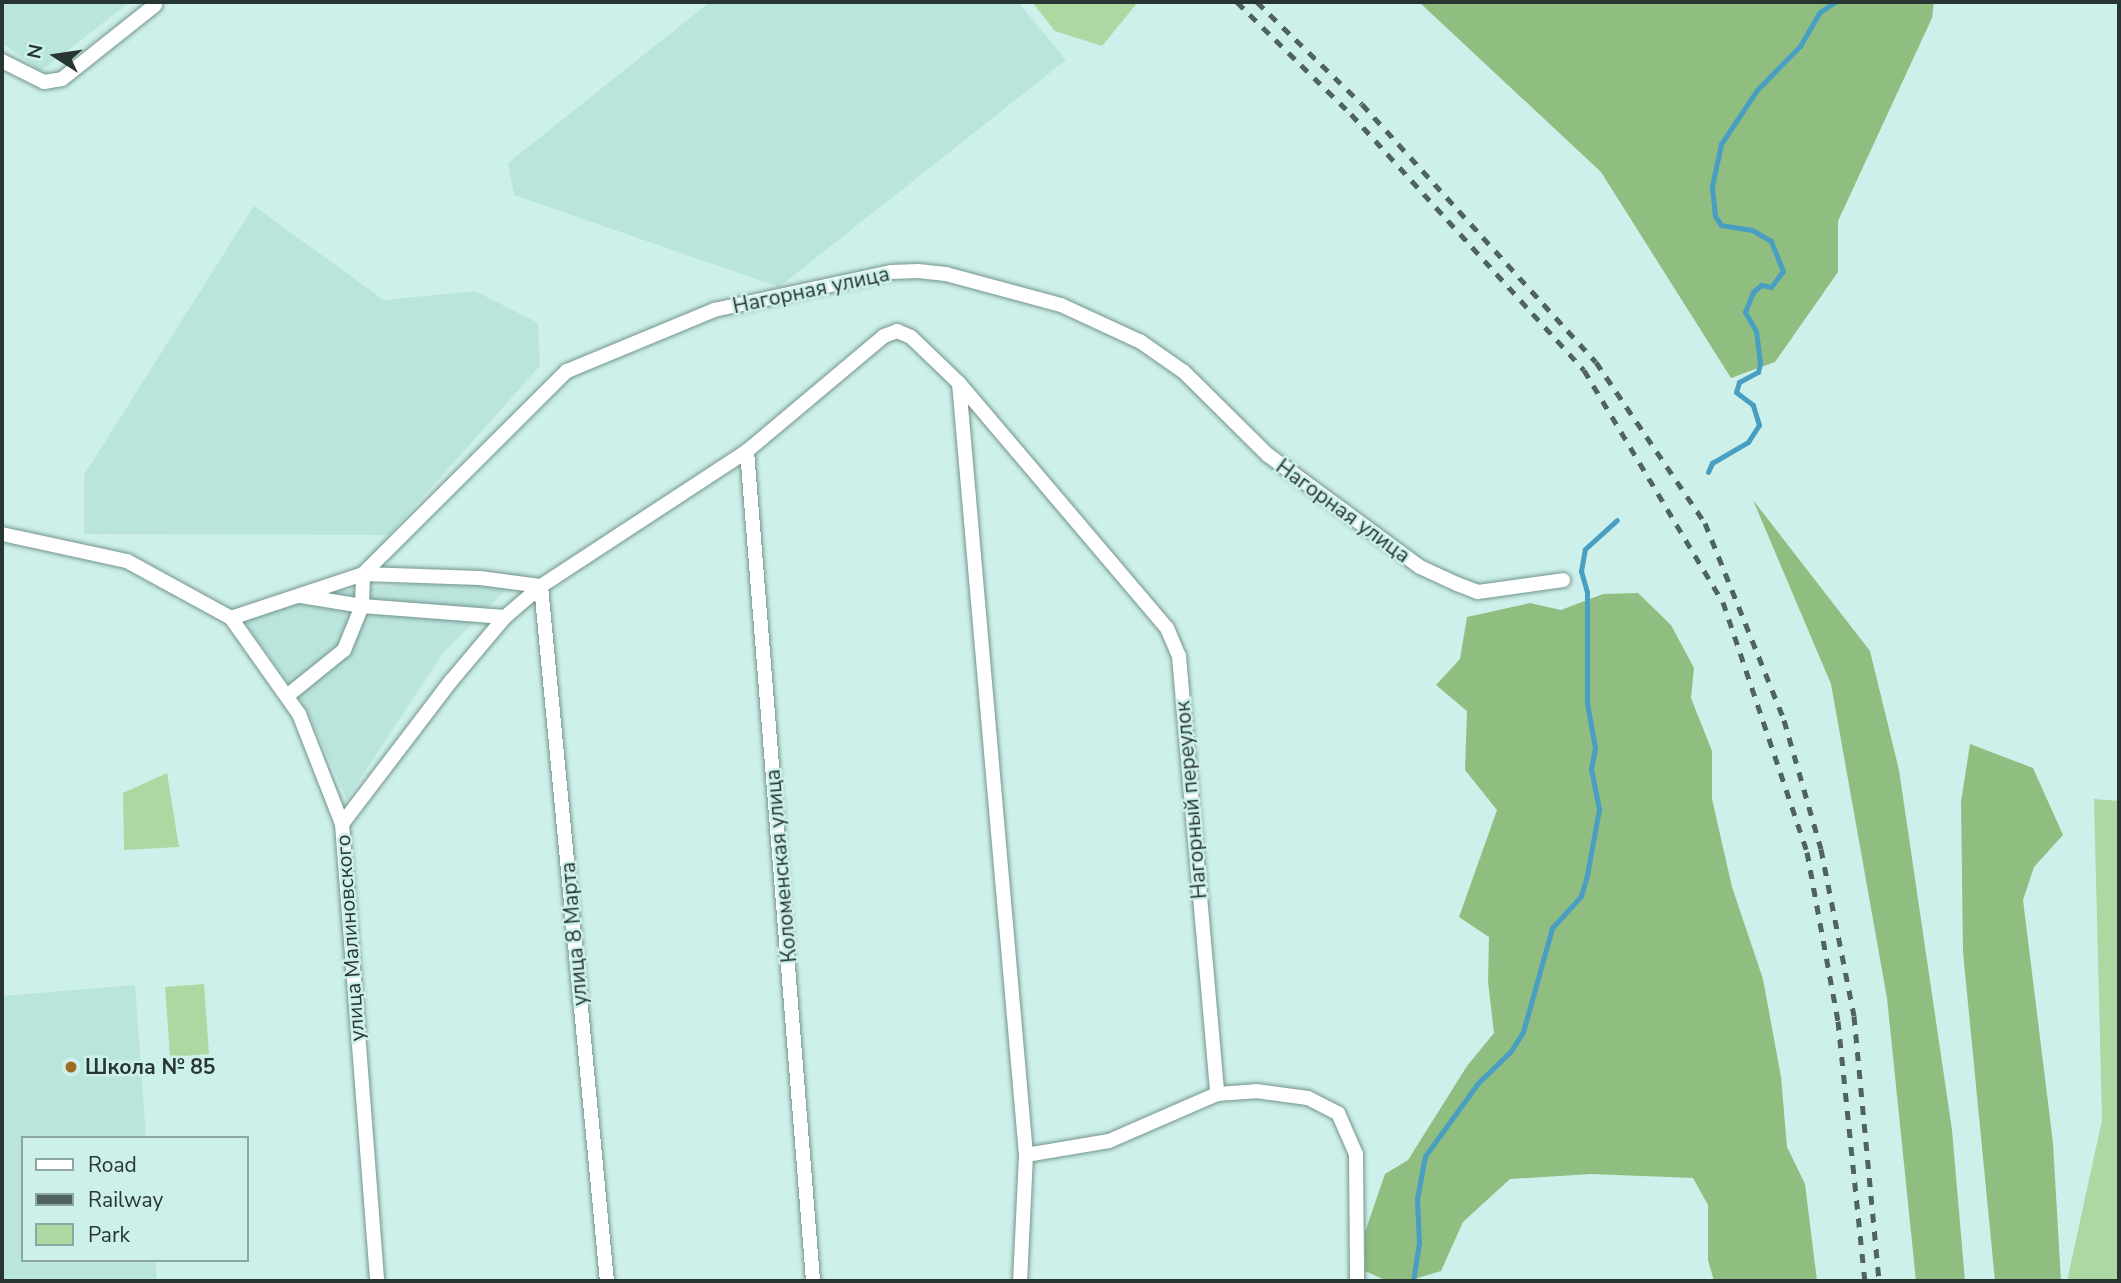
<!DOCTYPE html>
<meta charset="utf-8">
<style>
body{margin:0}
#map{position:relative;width:2121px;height:1283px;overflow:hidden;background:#cef0ea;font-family:"Nunito Sans",sans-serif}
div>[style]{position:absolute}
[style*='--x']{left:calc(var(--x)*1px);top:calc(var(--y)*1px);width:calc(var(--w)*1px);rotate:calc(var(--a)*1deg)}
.built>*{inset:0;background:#bae5dd}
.green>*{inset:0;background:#aed8a1}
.forest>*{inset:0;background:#90bd80}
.stream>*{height:5px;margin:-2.5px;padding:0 2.5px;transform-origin:2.5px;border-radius:2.5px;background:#489fc2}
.roads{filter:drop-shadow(0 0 2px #74948e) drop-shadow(0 0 2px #74948e)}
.street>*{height:14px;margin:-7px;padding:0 7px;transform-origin:7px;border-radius:7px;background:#fff}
.rail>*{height:5px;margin-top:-2.5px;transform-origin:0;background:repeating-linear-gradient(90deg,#50635f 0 9px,transparent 0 18px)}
.dots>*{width:19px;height:19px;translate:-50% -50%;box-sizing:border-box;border:4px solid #cef0ea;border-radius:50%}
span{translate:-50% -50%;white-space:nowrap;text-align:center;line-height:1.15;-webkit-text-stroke:5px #cef0ea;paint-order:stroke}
.street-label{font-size:21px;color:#283633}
.poi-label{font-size:21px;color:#283633;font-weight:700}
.left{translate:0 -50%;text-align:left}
.frame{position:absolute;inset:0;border:4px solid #283633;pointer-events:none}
.legend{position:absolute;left:21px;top:1136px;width:228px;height:126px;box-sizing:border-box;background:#cef0ea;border:2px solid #8ca6a1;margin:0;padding:9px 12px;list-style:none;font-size:21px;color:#283633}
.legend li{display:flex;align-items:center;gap:14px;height:35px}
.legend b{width:35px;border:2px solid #8ca6a1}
.north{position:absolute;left:21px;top:21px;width:70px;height:70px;-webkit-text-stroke:5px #cef0ea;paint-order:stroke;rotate:282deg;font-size:19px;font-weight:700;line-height:28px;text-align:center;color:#283633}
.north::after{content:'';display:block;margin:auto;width:24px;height:32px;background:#283633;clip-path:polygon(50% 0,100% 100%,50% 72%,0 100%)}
</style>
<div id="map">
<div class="built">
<i style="clip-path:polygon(2px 2px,130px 2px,41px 71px,2px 43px)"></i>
<i style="clip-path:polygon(710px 2px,1018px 2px,1066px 60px,779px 287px,514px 195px,508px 163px)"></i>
<i style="clip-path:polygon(254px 206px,384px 300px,475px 291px,538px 323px,540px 366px,389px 535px,84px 534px,84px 475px)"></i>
<i style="clip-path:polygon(523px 572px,443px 653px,347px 799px,305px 706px,244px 621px,330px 592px)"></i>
<i style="clip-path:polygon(135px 985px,146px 1138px,23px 1138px,23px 1260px,155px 1260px,157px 1281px,2px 1281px,2px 996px)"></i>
</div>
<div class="green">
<i style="clip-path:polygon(1032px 2px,1138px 2px,1102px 46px,1055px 31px)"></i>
<i style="clip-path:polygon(167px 773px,179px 847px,124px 850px,123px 793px)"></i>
<i style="clip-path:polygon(2094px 799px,2119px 801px,2119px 1281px,2067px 1281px,2102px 1120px)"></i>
<i style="clip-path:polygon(204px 984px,209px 1054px,170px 1057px,165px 987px)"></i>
</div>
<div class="forest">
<i style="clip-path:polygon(1419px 2px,1934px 2px,1932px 18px,1838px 221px,1838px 272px,1775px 362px,1731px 378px,1601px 172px)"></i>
<i style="clip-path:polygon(1753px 500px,1870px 651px,1899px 770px,1952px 1130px,1965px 1281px,1916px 1281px,1887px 998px,1831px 684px)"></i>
<i style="clip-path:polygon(1638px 593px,1671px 625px,1694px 668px,1691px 698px,1712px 751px,1712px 799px,1732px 887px,1763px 979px,1781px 1077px,1787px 1147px,1805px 1184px,1817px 1281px,1714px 1281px,1708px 1260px,1708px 1205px,1693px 1178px,1591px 1174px,1510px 1179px,1463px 1222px,1441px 1271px,1408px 1281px,1387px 1281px,1365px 1271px,1365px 1232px,1385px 1174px,1408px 1160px,1467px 1066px,1494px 1033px,1488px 982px,1489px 937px,1459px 917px,1497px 810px,1465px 770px,1467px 711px,1436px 685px,1460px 659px,1467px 617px,1530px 603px,1561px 610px,1603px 594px)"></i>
<i style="clip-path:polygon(1970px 744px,2033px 768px,2063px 835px,2034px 867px,2023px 900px,2053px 1143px,2061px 1281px,1995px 1281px,1963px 952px,1961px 802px)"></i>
</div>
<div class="stream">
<i style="--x:1708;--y:472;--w:10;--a:-66"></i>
<i style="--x:1712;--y:463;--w:42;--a:-30.3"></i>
<i style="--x:1748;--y:442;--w:20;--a:-57"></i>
<i style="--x:1759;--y:425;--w:21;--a:-107"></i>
<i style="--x:1753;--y:405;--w:21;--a:-143"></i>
<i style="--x:1736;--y:392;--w:10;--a:-73"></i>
<i style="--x:1739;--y:382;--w:21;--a:-28"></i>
<i style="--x:1758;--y:372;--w:9;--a:-77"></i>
<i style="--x:1760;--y:363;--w:32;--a:-97"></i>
<i style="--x:1756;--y:331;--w:22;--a:-120"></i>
<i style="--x:1745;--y:312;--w:22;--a:-68"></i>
<i style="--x:1753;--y:292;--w:11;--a:-41"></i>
<i style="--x:1761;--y:285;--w:10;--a:11"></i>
<i style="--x:1771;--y:287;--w:20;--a:-53"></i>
<i style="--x:1783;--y:271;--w:32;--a:-112"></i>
<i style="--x:1771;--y:241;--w:22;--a:-150"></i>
<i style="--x:1752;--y:230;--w:31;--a:-171"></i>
<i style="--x:1721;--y:225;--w:11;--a:-124"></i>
<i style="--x:1715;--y:216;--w:30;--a:-96"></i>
<i style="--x:1712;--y:186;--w:43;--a:-77.9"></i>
<i style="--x:1721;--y:144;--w:65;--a:-56.3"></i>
<i style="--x:1757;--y:90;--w:62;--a:-45.7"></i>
<i style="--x:1800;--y:46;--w:39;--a:-60"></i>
<i style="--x:1820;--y:12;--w:18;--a:-34"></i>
<i style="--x:1413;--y:1281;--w:38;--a:-81"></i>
<i style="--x:1419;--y:1243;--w:44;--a:-92.6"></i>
<i style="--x:1417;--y:1199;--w:44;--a:-79.5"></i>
<i style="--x:1425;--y:1156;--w:90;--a:-54"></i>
<i style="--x:1478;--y:1083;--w:46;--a:-44.1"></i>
<i style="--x:1511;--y:1051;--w:22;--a:-58"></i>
<i style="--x:1523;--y:1032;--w:108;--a:-74.4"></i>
<i style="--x:1552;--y:928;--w:43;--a:-47.8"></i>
<i style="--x:1581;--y:896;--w:22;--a:-74"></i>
<i style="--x:1587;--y:875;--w:67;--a:-79.7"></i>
<i style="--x:1599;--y:809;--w:41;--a:-101.3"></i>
<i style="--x:1591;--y:769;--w:21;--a:-79"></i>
<i style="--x:1595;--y:748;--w:46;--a:-100.1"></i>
<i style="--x:1587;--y:703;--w:111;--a:-90"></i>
<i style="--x:1587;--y:592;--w:22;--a:-106"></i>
<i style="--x:1581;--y:571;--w:22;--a:-80"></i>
<i style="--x:1585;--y:549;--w:43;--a:-42.2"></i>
</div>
<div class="roads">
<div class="street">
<i style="--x:2;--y:61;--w:47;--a:26.6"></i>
<i style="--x:44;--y:82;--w:18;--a:-9"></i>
<i style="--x:62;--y:79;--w:119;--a:-38.5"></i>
<i style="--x:959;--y:383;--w:775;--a:85.04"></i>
<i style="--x:1026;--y:1155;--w:126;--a:92.7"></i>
<i style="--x:747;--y:451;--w:833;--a:85.45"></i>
<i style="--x:2;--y:534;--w:128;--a:12.2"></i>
<i style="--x:127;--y:561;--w:119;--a:28.7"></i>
<i style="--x:231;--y:618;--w:118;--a:54.7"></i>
<i style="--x:299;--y:714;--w:118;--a:68.6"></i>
<i style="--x:342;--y:824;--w:458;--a:85.6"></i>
<i style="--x:301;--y:596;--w:62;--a:9.3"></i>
<i style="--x:362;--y:606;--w:143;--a:4.4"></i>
<i style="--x:231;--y:618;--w:139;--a:-18.4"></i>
<i style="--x:363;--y:574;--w:288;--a:-44.9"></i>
<i style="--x:567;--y:371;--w:159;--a:-22.5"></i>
<i style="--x:714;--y:310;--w:181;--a:-12.1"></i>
<i style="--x:891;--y:272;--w:27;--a:-2"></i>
<i style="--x:918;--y:271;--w:28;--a:6"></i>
<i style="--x:946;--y:274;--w:119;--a:15.1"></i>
<i style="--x:1061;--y:305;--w:88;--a:24.8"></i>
<i style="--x:1141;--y:342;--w:52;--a:34.9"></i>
<i style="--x:1184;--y:372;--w:118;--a:44.7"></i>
<i style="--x:1268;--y:455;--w:189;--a:36.4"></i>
<i style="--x:1420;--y:567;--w:41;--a:24.7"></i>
<i style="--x:1457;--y:584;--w:22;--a:21"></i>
<i style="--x:1478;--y:592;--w:86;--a:-8"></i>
<i style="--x:287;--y:696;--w:73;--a:-38.9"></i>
<i style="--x:344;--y:650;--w:48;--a:-67.8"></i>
<i style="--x:362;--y:606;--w:32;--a:-88"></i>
<i style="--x:363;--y:574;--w:117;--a:2"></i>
<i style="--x:480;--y:578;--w:62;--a:7.5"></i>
<i style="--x:541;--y:586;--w:698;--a:84.58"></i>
<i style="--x:342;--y:824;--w:180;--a:-52.7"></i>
<i style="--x:451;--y:681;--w:84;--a:-49.8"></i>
<i style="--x:505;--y:617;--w:48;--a:-40.7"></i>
<i style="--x:541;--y:586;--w:246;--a:-33.2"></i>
<i style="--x:747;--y:451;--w:179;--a:-40"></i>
<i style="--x:884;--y:336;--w:14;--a:-21"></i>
<i style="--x:897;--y:331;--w:15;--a:23"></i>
<i style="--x:911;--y:337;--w:66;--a:43.8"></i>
<i style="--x:959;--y:383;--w:321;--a:49.7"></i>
<i style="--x:1167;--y:628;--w:30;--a:67"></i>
<i style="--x:1179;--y:656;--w:440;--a:85"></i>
<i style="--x:1217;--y:1094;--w:118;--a:156.5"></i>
<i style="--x:1109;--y:1141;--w:84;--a:170.4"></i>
<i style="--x:1217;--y:1094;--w:39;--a:-4"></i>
<i style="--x:1256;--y:1091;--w:52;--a:7.7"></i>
<i style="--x:1308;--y:1098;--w:34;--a:27"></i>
<i style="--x:1338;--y:1113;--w:45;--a:66.3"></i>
<i style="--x:1356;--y:1154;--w:127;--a:89.5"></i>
</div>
</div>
<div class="rail">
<i style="--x:1237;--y:2;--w:160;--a:44.5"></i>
<i style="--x:1351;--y:114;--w:346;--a:47.7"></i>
<i style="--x:1584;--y:370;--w:270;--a:59.1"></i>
<i style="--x:1723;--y:602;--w:264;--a:71.4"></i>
<i style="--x:1807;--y:852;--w:172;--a:79.6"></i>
<i style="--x:1838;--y:1021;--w:261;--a:84.1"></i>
<i style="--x:1257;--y:2;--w:146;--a:44.2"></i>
<i style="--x:1362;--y:104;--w:348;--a:47.8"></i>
<i style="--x:1596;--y:362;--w:194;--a:55.9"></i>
<i style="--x:1705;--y:523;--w:212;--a:68.1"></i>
<i style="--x:1784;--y:720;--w:134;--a:74"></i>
<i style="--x:1821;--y:849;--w:170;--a:78.8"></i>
<i style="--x:1854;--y:1016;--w:266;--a:84.6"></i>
</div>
<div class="dots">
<i style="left:71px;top:1067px;background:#9f6b23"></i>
</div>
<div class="street-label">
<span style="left:811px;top:290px;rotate:-12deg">Нагорная улица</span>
<span style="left:1343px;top:511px;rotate:36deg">Нагорная улица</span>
<span style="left:1191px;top:800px;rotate:-95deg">Нагорный переулок</span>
<span style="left:781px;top:866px;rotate:-95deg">Коломенская улица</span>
<span style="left:574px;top:934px;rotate:-95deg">улица 8 Марта</span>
<span style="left:350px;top:938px;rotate:-94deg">улица Малиновского</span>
</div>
<div class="poi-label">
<span class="left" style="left:85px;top:1067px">Школа № 85</span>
</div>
<div class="frame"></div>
<ul class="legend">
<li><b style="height:9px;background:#fff"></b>Road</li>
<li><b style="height:9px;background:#50635f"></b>Railway</li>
<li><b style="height:19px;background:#aed8a1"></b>Park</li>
</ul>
<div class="north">N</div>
</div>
